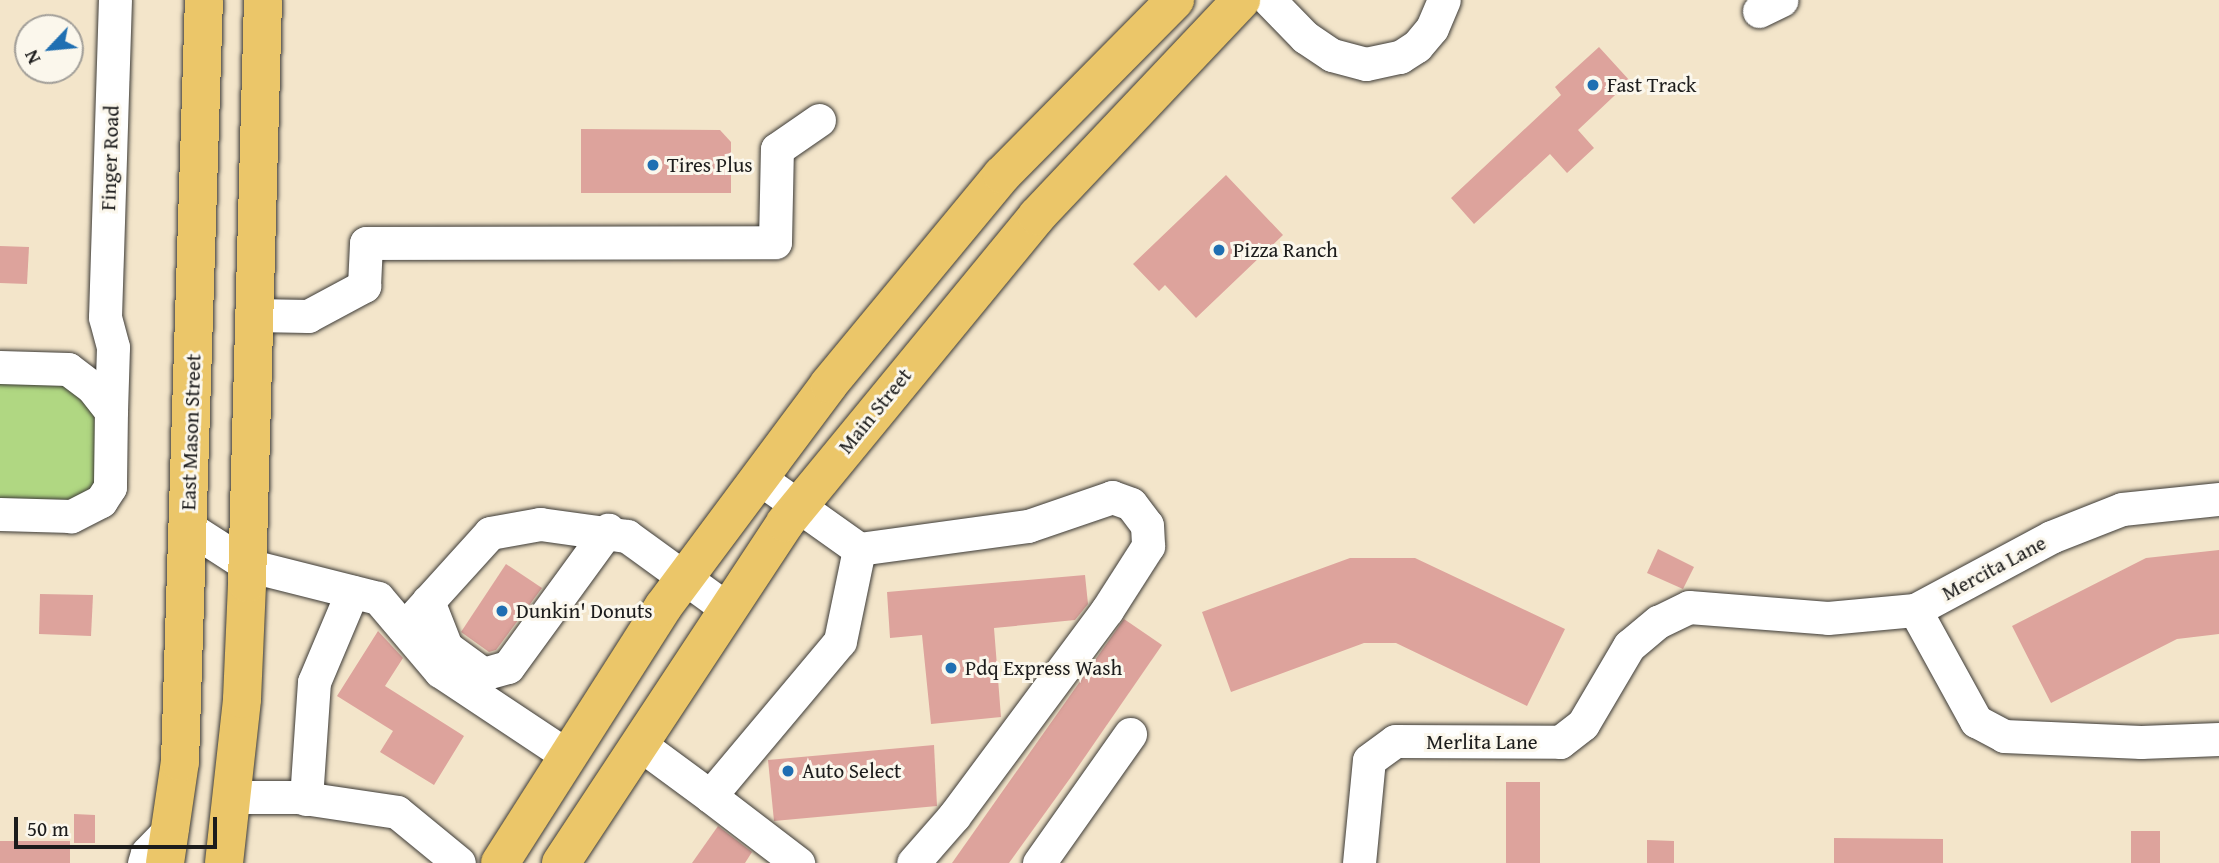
<!DOCTYPE html>
<style>
body{margin:0}
#map{position:relative;width:2219px;height:863px;overflow:hidden;background:#f3e5ca;font-family:"Gentium Book Plus",serif}
div>[style]{position:absolute}
[style*='--x']{left:calc(var(--x)*1px);top:calc(var(--y)*1px);width:calc(var(--w)*1px);rotate:calc(var(--a)*1deg)}
.green>*{inset:0;background:#b0d782}
.building>*{inset:0;background:#dda39c}
.roads{filter:drop-shadow(0 0 2px #3c3a36) drop-shadow(0 0 2px #3c3a36)}
.minor>*{height:33px;margin:-16.5px;padding:0 16.5px;transform-origin:16.5px;border-radius:16.5px;background:#fff}
.major>*{height:38px;margin:-19px;padding:0 19px;transform-origin:19px;border-radius:19px;background:#ebc669}
.dots>*{width:19px;height:19px;translate:-50% -50%;box-sizing:border-box;border:4px solid #fbf7ec;border-radius:50%}
span{translate:-50% -50%;white-space:nowrap;text-align:center;line-height:1.15;-webkit-text-stroke:6px #fbf7ec;paint-order:stroke}
.poi-label{font-size:21px;color:#1c1c1c}
.left{translate:0 -50%;text-align:left}
.street-label{font-size:21px;color:#1c1c1c}
.north{position:absolute;left:14px;top:14px;width:70px;height:70px;box-sizing:border-box;background:#fbf7ec;border:2px solid #a29f99;border-radius:50%;rotate:244deg;font-size:19px;font-weight:700;line-height:28px;text-align:center;color:#1c1c1c}
.north::after{content:'';display:block;margin:auto;width:24px;height:32px;background:#1f6fb2;clip-path:polygon(50% 0,100% 100%,50% 72%,0 100%)}
.scale{position:absolute;left:14px;top:817px;width:203px;height:32px;box-sizing:border-box;border:4px solid #1c1c1c;border-top:0;padding-left:9px;font-size:21px;line-height:24px;white-space:nowrap;color:#1c1c1c;-webkit-text-stroke:5px #fbf7ec;paint-order:stroke}
</style>
<div id="map">
<div class="green">
<i style="clip-path:polygon(0 383px,67px 386px,94px 407px,97px 488px,69px 500px,0 499px)"></i>
</div>
<div class="building">
<i style="clip-path:polygon(1599px 47px,1630px 81px,1578px 130px,1594px 148px,1567px 173px,1550px 154px,1474px 224px,1451px 198px,1561px 95px,1555px 87px)"></i>
<i style="clip-path:polygon(581px 129px,720px 130px,731px 142px,731px 193px,581px 193px)"></i>
<i style="clip-path:polygon(1226px 175px,1283px 235px,1196px 318px,1165px 285px,1159px 291px,1133px 264px)"></i>
<i style="clip-path:polygon(0 246px,29px 247px,27px 284px,0 283px)"></i>
<i style="clip-path:polygon(1658px 549px,1694px 567px,1683px 589px,1647px 573px)"></i>
<i style="clip-path:polygon(2219px 550px,2219px 634px,2177px 639px,2051px 703px,2012px 626px,2146px 558px)"></i>
<i style="clip-path:polygon(1350px 558px,1415px 558px,1565px 629px,1527px 706px,1396px 643px,1364px 643px,1231px 692px,1202px 612px)"></i>
<i style="clip-path:polygon(506px 564px,542px 588px,496px 650px,489px 652px,461px 632px)"></i>
<i style="clip-path:polygon(1085px 575px,1088px 604px,1075px 620px,994px 628px,1001px 717px,931px 724px,922px 635px,890px 638px,887px 592px)"></i>
<i style="clip-path:polygon(40px 594px,93px 595px,91px 636px,39px 634px)"></i>
<i style="clip-path:polygon(1124px 619px,1162px 645px,1071px 777px,1009px 863px,952px 863px)"></i>
<i style="clip-path:polygon(378px 631px,403px 658px,385px 686px,464px 736px,434px 785px,380px 752px,393px 731px,337px 696px)"></i>
<i style="clip-path:polygon(934px 745px,937px 806px,774px 821px,768px 760px)"></i>
<i style="clip-path:polygon(1506px 782px,1540px 782px,1540px 863px,1506px 863px)"></i>
<i style="clip-path:polygon(74px 814px,95px 815px,95px 843px,74px 843px)"></i>
<i style="clip-path:polygon(718px 826px,752px 852px,745px 863px,692px 863px)"></i>
<i style="clip-path:polygon(2131px 831px,2160px 831px,2160px 863px,2131px 863px)"></i>
<i style="clip-path:polygon(1834px 838px,1943px 839px,1943px 863px,1834px 863px)"></i>
<i style="clip-path:polygon(1647px 840px,1674px 841px,1674px 863px,1647px 863px)"></i>
<i style="clip-path:polygon(0 841px,70px 841px,70px 863px,0 863px)"></i>
</div>
<div class="roads">
<div class="minor">
<i style="--x:1269;--y:0;--w:52;--a:45.8"></i>
<i style="--x:1305;--y:37;--w:32;--a:34"></i>
<i style="--x:1332;--y:55;--w:35;--a:15"></i>
<i style="--x:1366;--y:64;--w:35;--a:-12"></i>
<i style="--x:1400;--y:57;--w:20;--a:-33"></i>
<i style="--x:1417;--y:46;--w:23;--a:-50"></i>
<i style="--x:1432;--y:28;--w:30;--a:-67"></i>
<i style="--x:1759;--y:11;--w:25;--a:-26"></i>
<i style="--x:254;--y:315;--w:54;--a:1.1"></i>
<i style="--x:308;--y:316;--w:64;--a:-28.2"></i>
<i style="--x:364;--y:286;--w:43;--a:-87.3"></i>
<i style="--x:366;--y:243;--w:409;--a:-0.1"></i>
<i style="--x:775;--y:242;--w:93;--a:-88.8"></i>
<i style="--x:777;--y:149;--w:51;--a:-34.6"></i>
<i style="--x:0;--y:367;--w:68;--a:1.7"></i>
<i style="--x:68;--y:369;--w:30;--a:37"></i>
<i style="--x:92;--y:387;--w:31;--a:52"></i>
<i style="--x:111;--y:411;--w:76;--a:90.8"></i>
<i style="--x:110;--y:487;--w:17;--a:123"></i>
<i style="--x:101;--y:501;--w:34;--a:153"></i>
<i style="--x:71;--y:516;--w:71;--a:-178.4"></i>
<i style="--x:111;--y:411;--w:64;--a:-88.2"></i>
<i style="--x:113;--y:347;--w:31;--a:-105"></i>
<i style="--x:105;--y:317;--w:317;--a:-88.2"></i>
<i style="--x:759;--y:478;--w:123;--a:35.4"></i>
<i style="--x:859;--y:549;--w:171;--a:-7.8"></i>
<i style="--x:1028;--y:526;--w:89;--a:-19"></i>
<i style="--x:1112;--y:497;--w:20;--a:20"></i>
<i style="--x:1131;--y:504;--w:26;--a:53"></i>
<i style="--x:1147;--y:525;--w:21;--a:87"></i>
<i style="--x:1148;--y:546;--w:76;--a:122.6"></i>
<i style="--x:1107;--y:610;--w:257;--a:126.6"></i>
<i style="--x:954;--y:816;--w:62;--a:131.1"></i>
<i style="--x:188;--y:527;--w:70;--a:32.8"></i>
<i style="--x:247;--y:565;--w:135;--a:14.1"></i>
<i style="--x:378;--y:598;--w:96;--a:49.7"></i>
<i style="--x:440;--y:671;--w:154;--a:33.6"></i>
<i style="--x:428;--y:601;--w:49;--a:68.6"></i>
<i style="--x:446;--y:647;--w:46;--a:36.1"></i>
<i style="--x:483;--y:674;--w:26;--a:-16"></i>
<i style="--x:508;--y:667;--w:170;--a:-53.9"></i>
<i style="--x:1915;--y:610;--w:127;--a:61.2"></i>
<i style="--x:1976;--y:721;--w:32;--a:28"></i>
<i style="--x:2004;--y:736;--w:137;--a:2.5"></i>
<i style="--x:2141;--y:742;--w:78;--a:-2.2"></i>
<i style="--x:404;--y:628;--w:128;--a:-47.8"></i>
<i style="--x:490;--y:533;--w:51;--a:-10.2"></i>
<i style="--x:540;--y:524;--w:88;--a:7.9"></i>
<i style="--x:627;--y:536;--w:122;--a:36"></i>
<i style="--x:638;--y:743;--w:89;--a:36.4"></i>
<i style="--x:710;--y:796;--w:202;--a:-50"></i>
<i style="--x:840;--y:641;--w:94;--a:-78.3"></i>
<i style="--x:710;--y:796;--w:111;--a:37.3"></i>
<i style="--x:233;--y:797;--w:64;--a:0"></i>
<i style="--x:297;--y:797;--w:101;--a:8.5"></i>
<i style="--x:397;--y:812;--w:80;--a:39.4"></i>
<i style="--x:306;--y:799;--w:117;--a:-86.1"></i>
<i style="--x:314;--y:682;--w:98;--a:-67.1"></i>
<i style="--x:144;--y:863;--w:10;--a:-73"></i>
<i style="--x:147;--y:853;--w:36;--a:-46"></i>
<i style="--x:1039;--y:863;--w:158;--a:-54.8"></i>
<i style="--x:1359;--y:863;--w:103;--a:-84.5"></i>
<i style="--x:1369;--y:760;--w:32;--a:-36"></i>
<i style="--x:1395;--y:741;--w:165;--a:0.3"></i>
<i style="--x:1560;--y:742;--w:29;--a:-38"></i>
<i style="--x:1583;--y:724;--w:91;--a:-59.5"></i>
<i style="--x:1629;--y:646;--w:38;--a:-40"></i>
<i style="--x:1658;--y:622;--w:34;--a:-26"></i>
<i style="--x:1689;--y:607;--w:139;--a:4.5"></i>
<i style="--x:1828;--y:618;--w:87;--a:-5.3"></i>
<i style="--x:1915;--y:610;--w:154;--a:-28.2"></i>
<i style="--x:2051;--y:537;--w:76;--a:-21.5"></i>
<i style="--x:2122;--y:509;--w:98;--a:-5.9"></i>
</div>
<div class="major">
<i style="--x:165;--y:863;--w:102;--a:-81.6"></i>
<i style="--x:180;--y:762;--w:762;--a:-88.2"></i>
<i style="--x:224;--y:863;--w:165;--a:-83.7"></i>
<i style="--x:242;--y:699;--w:116;--a:-87.5"></i>
<i style="--x:247;--y:583;--w:583;--a:-88.43"></i>
<i style="--x:500;--y:863;--w:303;--a:-57.5"></i>
<i style="--x:663;--y:607;--w:278;--a:-53.3"></i>
<i style="--x:829;--y:384;--w:271;--a:-50.4"></i>
<i style="--x:1002;--y:175;--w:246;--a:-45.3"></i>
<i style="--x:561;--y:863;--w:407;--a:-56.6"></i>
<i style="--x:785;--y:523;--w:397;--a:-50.6"></i>
<i style="--x:1037;--y:216;--w:297;--a:-46.6"></i>
</div>
</div>
<div class="dots">
<i style="left:1593px;top:85px;background:#1f6fb2"></i>
<i style="left:653px;top:165px;background:#1f6fb2"></i>
<i style="left:1219px;top:250px;background:#1f6fb2"></i>
<i style="left:502px;top:611px;background:#1f6fb2"></i>
<i style="left:951px;top:668px;background:#1f6fb2"></i>
<i style="left:788px;top:771px;background:#1f6fb2"></i>
</div>
<div class="poi-label">
<span class="left" style="left:1607px;top:85px">Fast Track</span>
<span class="left" style="left:667px;top:165px">Tires Plus</span>
<span class="left" style="left:1233px;top:250px">Pizza Ranch</span>
<span class="left" style="left:516px;top:611px">Dunkin' Donuts</span>
<span class="left" style="left:965px;top:668px">Pdq Express Wash</span>
<span class="left" style="left:802px;top:771px">Auto Select</span>
</div>
<div class="street-label">
<span style="left:110px;top:158px;rotate:-88deg">Finger Road</span>
<span style="left:875px;top:411px;rotate:-51deg">Main Street</span>
<span style="left:191px;top:432px;rotate:-88deg">East Mason Street</span>
<span style="left:1994px;top:568px;rotate:-28deg">Mercita Lane</span>
<span style="left:1482px;top:742px">Merlita Lane</span>
</div>
<div class="north">N</div>
<div class="scale">50 m</div>
</div>
